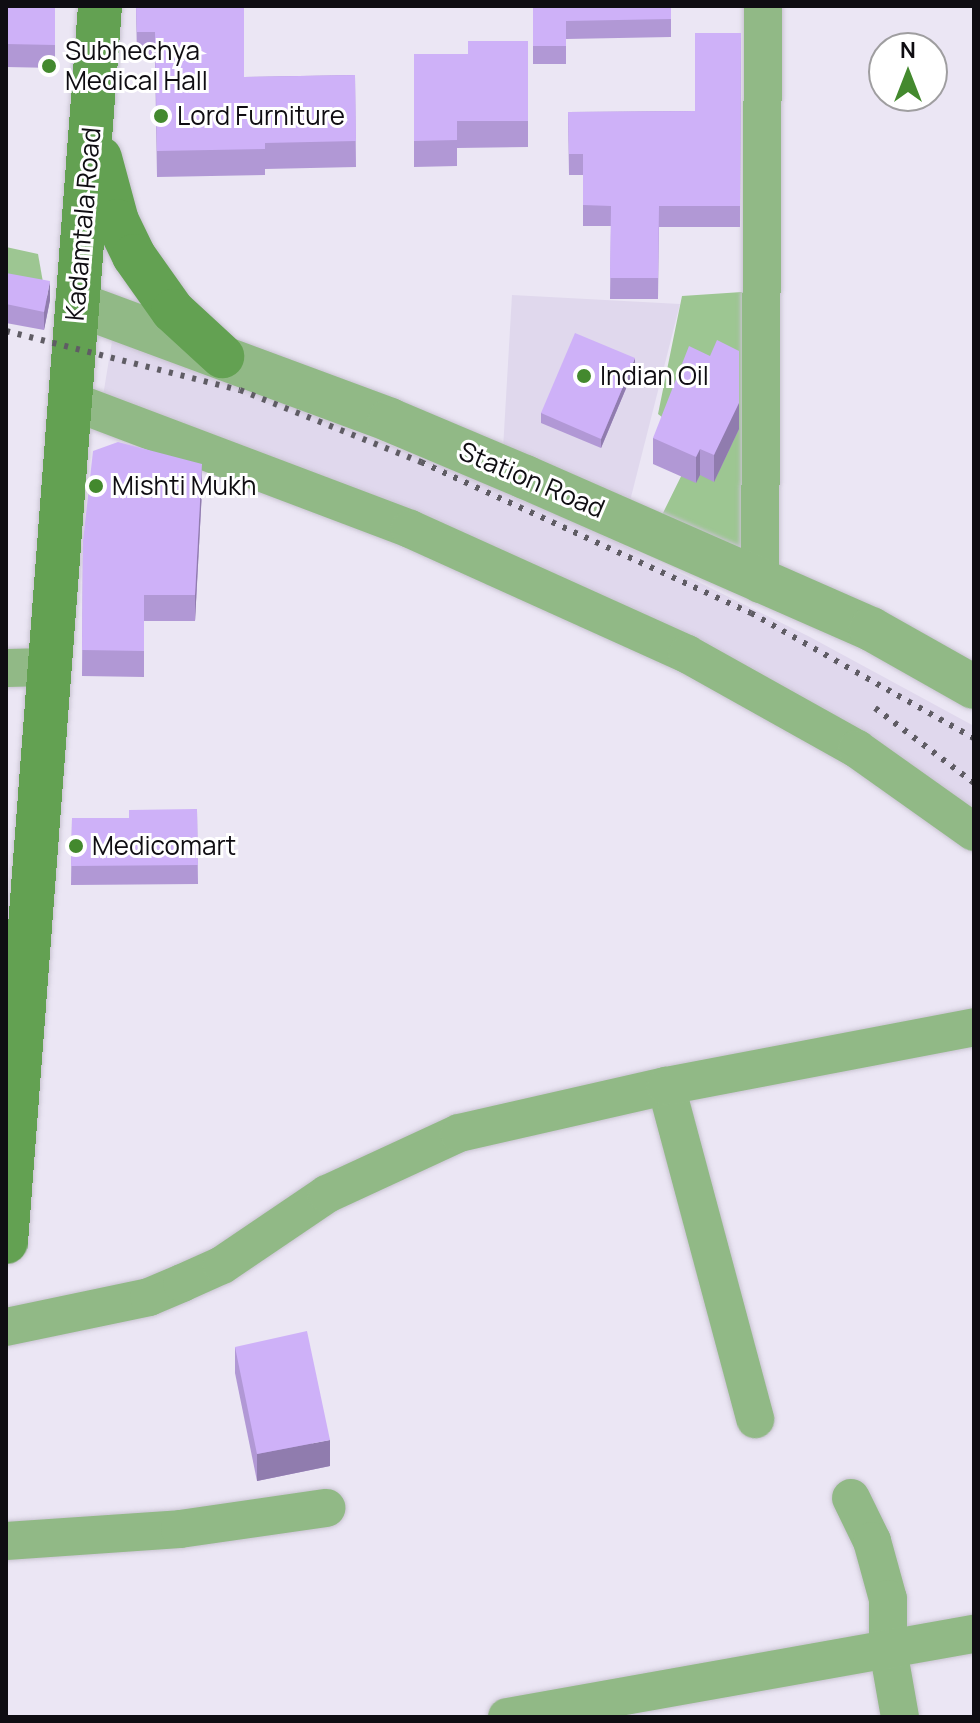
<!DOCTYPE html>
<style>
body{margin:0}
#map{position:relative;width:980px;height:1723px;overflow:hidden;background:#ebe6f4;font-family:Manrope,sans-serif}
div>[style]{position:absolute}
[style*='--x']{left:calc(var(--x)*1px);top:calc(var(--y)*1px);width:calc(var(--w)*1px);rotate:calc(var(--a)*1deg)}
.built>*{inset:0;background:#e0d8ed}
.green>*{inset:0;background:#9dc692}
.roads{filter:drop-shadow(0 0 2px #c8c3d0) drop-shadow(0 0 2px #c8c3d0)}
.minor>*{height:38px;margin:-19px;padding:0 19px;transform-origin:19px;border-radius:19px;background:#91b986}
.tertiary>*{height:44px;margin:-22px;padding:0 22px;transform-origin:22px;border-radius:22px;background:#91b986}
.secondary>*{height:44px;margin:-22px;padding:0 22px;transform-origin:22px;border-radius:22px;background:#63a152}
.rail>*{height:6px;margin-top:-3px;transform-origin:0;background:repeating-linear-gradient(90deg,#5f5c64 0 4px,transparent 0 12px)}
.wall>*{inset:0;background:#b198d5}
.shaded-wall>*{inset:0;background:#907cae}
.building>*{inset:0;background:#ceb1f8}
.dots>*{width:22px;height:22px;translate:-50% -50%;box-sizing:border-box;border:4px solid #fff;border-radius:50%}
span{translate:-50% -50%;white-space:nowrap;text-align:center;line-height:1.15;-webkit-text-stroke:6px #fff;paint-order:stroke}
.poi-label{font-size:26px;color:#0f0d12}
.left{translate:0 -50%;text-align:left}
.street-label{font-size:26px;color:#0f0d12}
.frame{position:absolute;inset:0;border:8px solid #0f0d12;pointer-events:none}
.north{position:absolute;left:868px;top:32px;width:80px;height:80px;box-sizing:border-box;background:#fff;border:2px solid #9f9ea0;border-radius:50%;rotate:0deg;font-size:22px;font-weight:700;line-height:32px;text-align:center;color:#0f0d12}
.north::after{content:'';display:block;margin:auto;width:28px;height:36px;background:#43892e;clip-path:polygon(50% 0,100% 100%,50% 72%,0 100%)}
</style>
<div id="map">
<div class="built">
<i style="clip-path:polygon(512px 295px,680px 304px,630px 501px,503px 449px)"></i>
<i style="clip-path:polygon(113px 335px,546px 507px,810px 637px,974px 726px,974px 819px,808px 707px,103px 396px)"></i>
</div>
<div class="green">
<i style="clip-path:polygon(6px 247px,38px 254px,44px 288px,6px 285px)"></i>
<i style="clip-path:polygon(757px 291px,756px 561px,662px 515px,697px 444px,658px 414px,682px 296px)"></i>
</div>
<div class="roads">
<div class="minor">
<i style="--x:69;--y:400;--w:365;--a:20.7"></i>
<i style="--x:410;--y:529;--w:304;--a:24.3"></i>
<i style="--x:687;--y:654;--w:195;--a:29.2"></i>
<i style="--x:857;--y:749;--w:143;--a:35.4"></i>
<i style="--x:760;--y:584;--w:578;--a:-89.7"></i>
<i style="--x:6;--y:668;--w:41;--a:-1.4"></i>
<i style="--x:666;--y:1086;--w:345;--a:75"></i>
<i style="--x:6;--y:1327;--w:146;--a:-11.8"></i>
<i style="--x:149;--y:1297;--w:36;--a:-23"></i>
<i style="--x:182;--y:1283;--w:44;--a:-24.2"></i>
<i style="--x:222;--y:1265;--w:127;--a:-34.1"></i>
<i style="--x:327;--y:1194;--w:145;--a:-24.8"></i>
<i style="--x:459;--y:1133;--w:212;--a:-12.8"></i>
<i style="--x:666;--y:1086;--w:314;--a:-10.8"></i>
<i style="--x:851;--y:1498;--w:48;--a:64"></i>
<i style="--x:872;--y:1541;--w:60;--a:74.6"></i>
<i style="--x:888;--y:1599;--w:50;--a:90"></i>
<i style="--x:888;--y:1649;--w:69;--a:80"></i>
<i style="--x:6;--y:1541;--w:174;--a:-3.9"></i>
<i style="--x:180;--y:1529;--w:148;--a:-8.2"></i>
<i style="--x:507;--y:1717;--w:474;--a:-10.1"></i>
</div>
<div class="tertiary">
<i style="--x:77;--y:304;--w:334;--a:20.3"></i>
<i style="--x:390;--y:420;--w:147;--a:22.9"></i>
<i style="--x:525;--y:477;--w:378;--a:23.7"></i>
<i style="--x:871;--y:629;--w:118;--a:29.4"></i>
</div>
<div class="secondary">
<i style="--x:100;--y:158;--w:65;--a:74.9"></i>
<i style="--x:117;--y:221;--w:39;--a:64"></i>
<i style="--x:134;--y:256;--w:67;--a:54.7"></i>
<i style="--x:173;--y:311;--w:67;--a:42.6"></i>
<i style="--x:6;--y:1242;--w:1240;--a:-85.65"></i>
</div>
</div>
<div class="rail">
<i style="--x:6;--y:331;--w:241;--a:14.2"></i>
<i style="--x:240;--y:390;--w:195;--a:21.7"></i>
<i style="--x:421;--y:462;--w:363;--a:24.6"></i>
<i style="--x:751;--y:613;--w:256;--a:29.3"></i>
<i style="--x:875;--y:708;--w:124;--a:37.1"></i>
</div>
<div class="wall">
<i style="clip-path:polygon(6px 6px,55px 6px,55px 68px,6px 67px)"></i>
<i style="clip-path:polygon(136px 6px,244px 6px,244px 77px,355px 75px,356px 167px,265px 169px,265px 175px,157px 177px,155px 58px,137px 58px)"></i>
<i style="clip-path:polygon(533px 6px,671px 6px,671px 37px,566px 39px,566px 64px,533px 64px)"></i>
<i style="clip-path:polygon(741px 33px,740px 227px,659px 227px,658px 299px,610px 299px,611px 226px,583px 226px,583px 175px,569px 175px,568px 112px,695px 111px)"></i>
<i style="clip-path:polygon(528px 41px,528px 147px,457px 148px,457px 166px,414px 167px,414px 54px,468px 54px)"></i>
<i style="clip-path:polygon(6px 273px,50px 300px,44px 330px,6px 323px)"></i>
<i style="clip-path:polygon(635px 367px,601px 448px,541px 423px,541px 413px)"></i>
<i style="clip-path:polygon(739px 429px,714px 482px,700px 475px,696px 483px,653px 464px,653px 438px)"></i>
<i style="clip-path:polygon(202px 490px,195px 621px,144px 621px,144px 677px,82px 676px,83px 541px)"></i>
<i style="clip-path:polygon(197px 809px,198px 884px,71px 885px,72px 818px,129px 818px)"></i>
<i style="clip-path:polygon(235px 1347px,330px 1466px,257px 1481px,235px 1373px)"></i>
</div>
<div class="shaded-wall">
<i style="clip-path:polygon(50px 281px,50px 300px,44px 330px,44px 312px)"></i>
<i style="clip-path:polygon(739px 351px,739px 429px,714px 482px,714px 455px)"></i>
<i style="clip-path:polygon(635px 358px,635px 367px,601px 448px,601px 439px)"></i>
<i style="clip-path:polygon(700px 449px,700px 475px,696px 483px,696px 457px)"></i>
<i style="clip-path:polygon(202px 464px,202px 490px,195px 621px,195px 595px)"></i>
<i style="clip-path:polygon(330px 1440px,330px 1466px,257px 1481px,257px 1454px)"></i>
</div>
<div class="building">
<i style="clip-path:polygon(6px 6px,55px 6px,55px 45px,6px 44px)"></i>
<i style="clip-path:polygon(136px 6px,244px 6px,244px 77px,355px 75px,356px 141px,265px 143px,265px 149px,157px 151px,155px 32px,137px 32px)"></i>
<i style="clip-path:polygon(533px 6px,671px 6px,671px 19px,566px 21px,566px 46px,533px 46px)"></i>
<i style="clip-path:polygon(695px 33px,741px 33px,740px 206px,659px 206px,658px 278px,610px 278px,611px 206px,583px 205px,583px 154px,569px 154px,568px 112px,695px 111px)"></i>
<i style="clip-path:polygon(468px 41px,528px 41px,528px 121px,457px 121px,457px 140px,414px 141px,414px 54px,468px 54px)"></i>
<i style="clip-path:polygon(6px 273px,50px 281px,44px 312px,6px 304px)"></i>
<i style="clip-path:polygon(575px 333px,635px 358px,601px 439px,541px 413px)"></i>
<i style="clip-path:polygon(717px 340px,739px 351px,739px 403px,714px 455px,700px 449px,696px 457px,653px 438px,689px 346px,710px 356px)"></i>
<i style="clip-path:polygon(118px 442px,202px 464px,195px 595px,144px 595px,144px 651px,82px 650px,83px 541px,93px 451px)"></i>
<i style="clip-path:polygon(197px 809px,198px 865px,71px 866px,72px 818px,129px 818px,129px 810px)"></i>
<i style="clip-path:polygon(307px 1331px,330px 1440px,257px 1454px,235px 1347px)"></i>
</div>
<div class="dots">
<i style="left:49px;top:66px;background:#43892e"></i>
<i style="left:161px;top:116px;background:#43892e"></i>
<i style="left:584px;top:376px;background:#43892e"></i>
<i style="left:96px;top:486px;background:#43892e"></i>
<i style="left:76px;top:846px;background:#43892e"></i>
</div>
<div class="poi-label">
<span class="left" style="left:65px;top:66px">Subhechya<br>Medical Hall</span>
<span class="left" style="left:177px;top:116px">Lord Furniture</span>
<span class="left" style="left:600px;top:376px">Indian Oil</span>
<span class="left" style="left:112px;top:486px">Mishti Mukh</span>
<span class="left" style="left:92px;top:846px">Medicomart</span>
</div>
<div class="street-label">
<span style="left:83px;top:224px;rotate:-85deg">Kadamtala Road</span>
<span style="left:532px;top:480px;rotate:23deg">Station Road</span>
</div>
<div class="frame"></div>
<div class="north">N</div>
</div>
